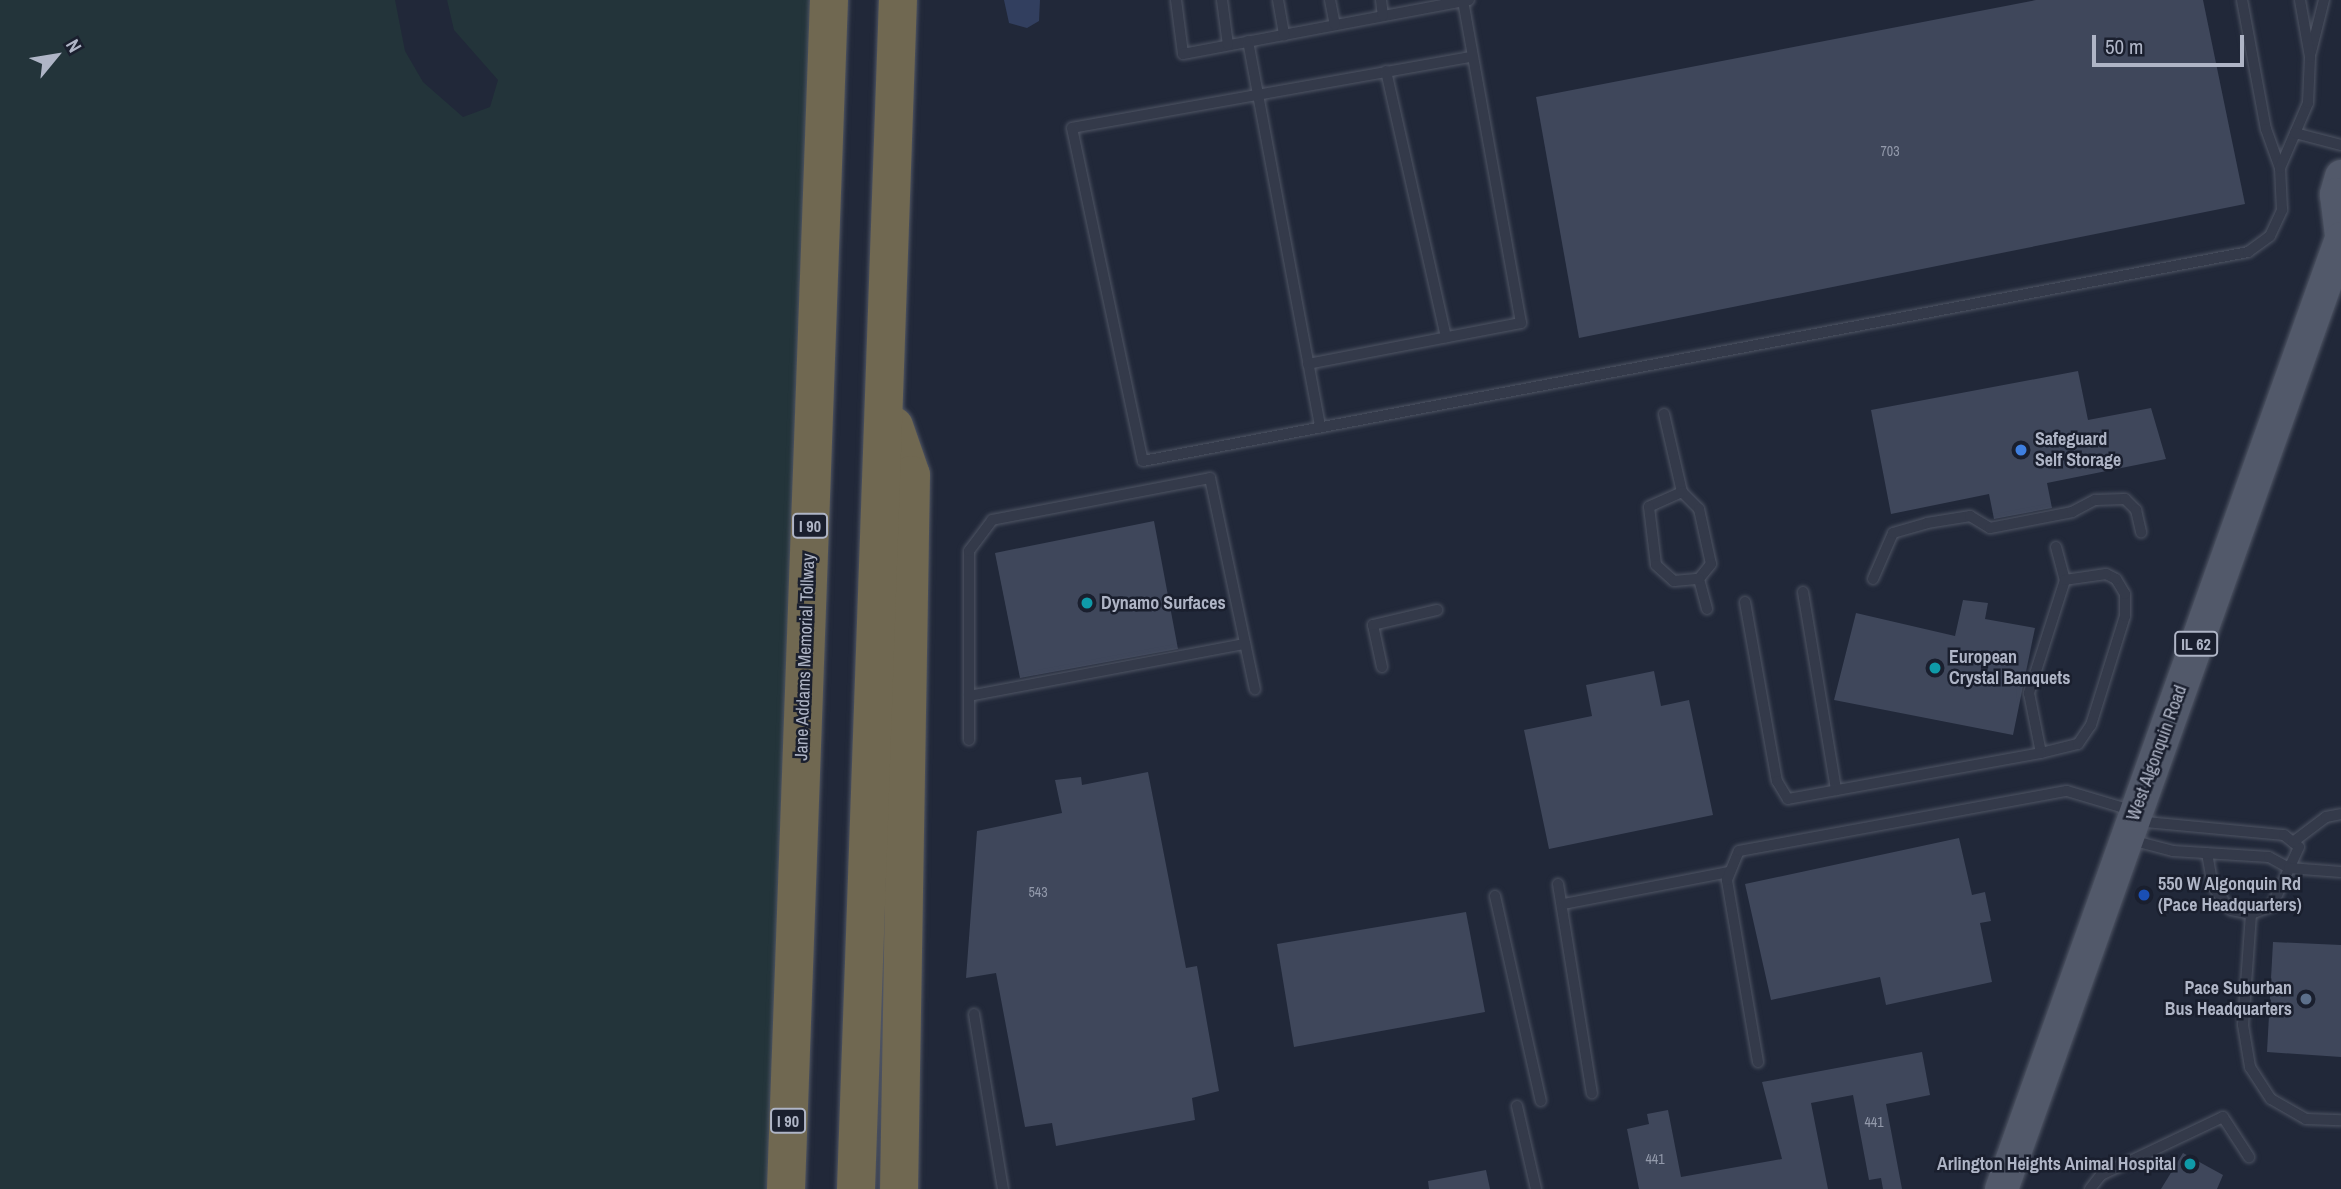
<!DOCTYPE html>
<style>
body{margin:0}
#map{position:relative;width:2341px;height:1189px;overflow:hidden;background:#212839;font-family:"Archivo Narrow",sans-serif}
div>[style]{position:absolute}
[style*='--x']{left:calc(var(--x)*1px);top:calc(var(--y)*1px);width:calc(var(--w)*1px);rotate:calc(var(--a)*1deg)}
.green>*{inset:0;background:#23343a}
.water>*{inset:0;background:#323f5f}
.building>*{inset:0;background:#3f475b}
.roads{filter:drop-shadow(0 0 2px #4f5564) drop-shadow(0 0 2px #4f5564)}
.lane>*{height:10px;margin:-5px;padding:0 5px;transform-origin:5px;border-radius:5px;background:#343a4a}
.primary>*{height:33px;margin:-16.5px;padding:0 16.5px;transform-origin:16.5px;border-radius:16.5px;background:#52596a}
.highway>*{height:38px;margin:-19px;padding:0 19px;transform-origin:19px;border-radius:19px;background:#706851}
.dots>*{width:19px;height:19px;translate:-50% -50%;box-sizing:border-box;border:4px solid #1a1f2e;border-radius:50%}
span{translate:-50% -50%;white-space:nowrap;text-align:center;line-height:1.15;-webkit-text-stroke:5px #1a1f2e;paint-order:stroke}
.number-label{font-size:14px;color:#939aab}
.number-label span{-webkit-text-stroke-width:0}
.shield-label span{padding:2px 5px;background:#1a1f2e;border:2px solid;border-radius:5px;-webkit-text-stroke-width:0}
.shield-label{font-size:16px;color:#afb5c6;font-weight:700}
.poi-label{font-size:18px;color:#afb5c6;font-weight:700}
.left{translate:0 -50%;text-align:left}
.right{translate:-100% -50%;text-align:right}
.street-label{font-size:18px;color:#afb5c6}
.north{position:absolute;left:21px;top:21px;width:70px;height:70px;-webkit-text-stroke:5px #1a1f2e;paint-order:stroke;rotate:60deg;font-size:19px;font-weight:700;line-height:28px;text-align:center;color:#afb5c6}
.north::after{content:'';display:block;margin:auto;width:24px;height:32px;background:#afb5c6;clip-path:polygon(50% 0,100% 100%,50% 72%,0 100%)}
.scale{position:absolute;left:2092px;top:35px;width:152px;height:32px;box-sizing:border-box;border:4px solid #afb5c6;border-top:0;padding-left:9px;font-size:21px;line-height:24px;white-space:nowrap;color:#afb5c6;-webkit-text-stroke:5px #1a1f2e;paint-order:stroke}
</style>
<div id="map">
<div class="green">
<i style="clip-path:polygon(0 0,395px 0,405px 51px,423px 82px,463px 117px,490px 107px,498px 80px,454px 30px,447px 0,824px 0,783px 1189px,0 1189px)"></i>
</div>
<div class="water">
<i style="clip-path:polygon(1004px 0,1040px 0,1039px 21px,1027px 28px,1009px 23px)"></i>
</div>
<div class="building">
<i style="clip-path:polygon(2036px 0,2203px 0,2245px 204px,1579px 338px,1536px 97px)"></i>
<i style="clip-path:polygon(2078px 371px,2088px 420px,2151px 408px,2166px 459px,2047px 483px,2052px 508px,1994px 519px,1989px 494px,1891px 514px,1871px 410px)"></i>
<i style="clip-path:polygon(1154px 521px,1178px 649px,1020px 678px,995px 553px)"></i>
<i style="clip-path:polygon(1963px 600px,1988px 603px,1985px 619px,2035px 628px,2013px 735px,1834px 700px,1856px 613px,1955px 636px)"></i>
<i style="clip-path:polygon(1654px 671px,1661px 706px,1689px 700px,1713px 815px,1549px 849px,1524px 730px,1592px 716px,1586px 685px)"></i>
<i style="clip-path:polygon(1148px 772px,1186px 968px,1197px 966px,1219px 1091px,1192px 1098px,1195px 1120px,1056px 1146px,1052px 1123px,1025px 1127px,996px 973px,966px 978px,977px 831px,1062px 813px,1055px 780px,1081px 777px,1082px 785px)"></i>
<i style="clip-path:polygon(1959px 838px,1972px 895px,1985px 892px,1991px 921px,1980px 923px,1992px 982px,1886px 1005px,1880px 977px,1771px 1000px,1745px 884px)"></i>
<i style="clip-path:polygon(1466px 912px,1485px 1012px,1294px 1047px,1277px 944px)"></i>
<i style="clip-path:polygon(2273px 942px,2341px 945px,2341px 1057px,2267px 1052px)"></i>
<i style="clip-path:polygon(1922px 1052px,1930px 1095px,1886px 1104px,1902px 1189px,1883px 1189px,1881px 1178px,1869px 1180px,1853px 1095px,1811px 1103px,1828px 1189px,1639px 1189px,1627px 1129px,1649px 1124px,1647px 1114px,1668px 1110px,1681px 1177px,1782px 1159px,1762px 1082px)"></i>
<i style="clip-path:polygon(2183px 1153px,2223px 1175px,2217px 1189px,2161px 1189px)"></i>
<i style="clip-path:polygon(1486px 1170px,1490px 1189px,1429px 1189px,1428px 1181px)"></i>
</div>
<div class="roads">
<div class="lane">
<i style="--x:1176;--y:0;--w:54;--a:82.6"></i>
<i style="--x:1183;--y:54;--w:291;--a:-10.7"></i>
<i style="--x:1222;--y:0;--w:45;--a:82.4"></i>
<i style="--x:1278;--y:0;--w:36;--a:80"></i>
<i style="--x:1330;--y:0;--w:25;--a:79"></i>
<i style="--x:1381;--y:0;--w:16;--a:83"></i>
<i style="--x:2242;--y:0;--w:131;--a:79.5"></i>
<i style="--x:2266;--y:129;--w:41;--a:70.3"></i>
<i style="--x:1248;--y:41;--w:391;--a:79.4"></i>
<i style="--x:2311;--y:52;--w:54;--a:-76"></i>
<i style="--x:1470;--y:57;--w:404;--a:169.9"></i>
<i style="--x:1072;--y:128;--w:340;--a:78"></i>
<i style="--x:1143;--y:461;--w:1125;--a:-10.71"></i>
<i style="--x:2248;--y:252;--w:27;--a:-36"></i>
<i style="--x:2270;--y:236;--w:29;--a:-65"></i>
<i style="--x:2282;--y:210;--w:42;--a:-92.7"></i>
<i style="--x:2280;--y:168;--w:71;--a:-66.7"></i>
<i style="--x:2308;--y:103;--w:46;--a:-87.5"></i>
<i style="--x:2310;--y:57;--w:58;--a:-100"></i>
<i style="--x:1386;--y:71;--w:273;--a:77.3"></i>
<i style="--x:2295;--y:133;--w:48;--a:14.6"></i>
<i style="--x:1308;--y:364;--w:217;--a:-10.9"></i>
<i style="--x:1521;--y:323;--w:327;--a:-100.2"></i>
<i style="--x:1664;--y:414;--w:80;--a:77"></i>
<i style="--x:1682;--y:492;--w:24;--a:45"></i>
<i style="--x:1699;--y:509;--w:56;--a:77.7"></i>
<i style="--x:1711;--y:564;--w:19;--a:129"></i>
<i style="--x:1699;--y:579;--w:31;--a:75"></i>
<i style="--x:1682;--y:492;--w:36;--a:156"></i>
<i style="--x:1649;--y:507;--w:58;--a:83.1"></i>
<i style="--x:1656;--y:565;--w:24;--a:42"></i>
<i style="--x:1674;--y:581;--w:25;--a:-5"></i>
<i style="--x:2056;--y:547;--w:34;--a:75"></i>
<i style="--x:2065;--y:580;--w:119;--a:107.7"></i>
<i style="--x:2029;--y:693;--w:61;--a:78.7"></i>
<i style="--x:2041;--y:753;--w:38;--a:-14"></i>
<i style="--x:2078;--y:744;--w:23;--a:-56"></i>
<i style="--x:2091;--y:725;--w:114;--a:-72.7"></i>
<i style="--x:2125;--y:616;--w:22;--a:-90"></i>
<i style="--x:2125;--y:594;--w:17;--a:-121"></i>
<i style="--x:2116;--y:579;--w:11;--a:-153"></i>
<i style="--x:2106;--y:574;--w:41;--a:171.7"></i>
<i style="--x:1873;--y:579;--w:50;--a:-66.5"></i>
<i style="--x:1893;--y:533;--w:35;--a:-16"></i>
<i style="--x:1927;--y:523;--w:44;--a:-9.2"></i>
<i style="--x:1970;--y:516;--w:23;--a:31"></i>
<i style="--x:1990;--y:528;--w:84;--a:-11"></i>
<i style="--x:2072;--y:512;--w:26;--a:-28"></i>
<i style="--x:2095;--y:500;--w:30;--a:-2"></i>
<i style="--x:2125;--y:499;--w:16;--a:45"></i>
<i style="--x:2136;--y:510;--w:23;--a:77"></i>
<i style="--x:1803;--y:592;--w:201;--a:80.5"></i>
<i style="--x:1745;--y:602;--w:182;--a:79.9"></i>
<i style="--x:1777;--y:781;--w:21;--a:59"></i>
<i style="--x:1788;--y:799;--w:257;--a:-10.3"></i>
<i style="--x:1382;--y:667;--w:43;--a:-102.1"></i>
<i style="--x:1373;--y:625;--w:66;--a:-13.2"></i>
<i style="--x:969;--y:696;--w:281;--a:-10.7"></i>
<i style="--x:969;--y:740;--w:189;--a:-90"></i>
<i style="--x:969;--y:551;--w:39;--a:-53"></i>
<i style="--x:992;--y:520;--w:222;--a:-10.9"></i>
<i style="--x:1210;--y:478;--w:216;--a:78"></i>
<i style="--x:2135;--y:821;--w:150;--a:5.4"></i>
<i style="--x:2284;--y:835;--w:19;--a:39"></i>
<i style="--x:2299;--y:847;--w:65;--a:114.6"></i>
<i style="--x:2272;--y:906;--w:22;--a:159"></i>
<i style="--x:2251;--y:914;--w:20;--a:-169"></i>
<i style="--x:2231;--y:910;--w:29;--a:-128"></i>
<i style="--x:2213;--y:887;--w:34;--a:-100"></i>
<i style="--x:2131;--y:840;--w:43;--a:14.7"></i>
<i style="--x:2173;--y:851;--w:96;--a:3.6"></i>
<i style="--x:2269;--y:857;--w:23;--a:29"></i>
<i style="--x:2289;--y:868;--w:52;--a:4.4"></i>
<i style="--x:2293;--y:842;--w:41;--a:-37.1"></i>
<i style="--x:2326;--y:817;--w:15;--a:-11"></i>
<i style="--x:1558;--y:884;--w:212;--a:80.8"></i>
<i style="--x:1495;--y:896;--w:210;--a:77.4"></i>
<i style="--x:1564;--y:904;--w:168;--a:-11"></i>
<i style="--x:2251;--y:914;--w:111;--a:94.1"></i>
<i style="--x:2243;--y:1025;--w:43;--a:80.5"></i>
<i style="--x:2250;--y:1067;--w:38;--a:57"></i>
<i style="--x:2271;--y:1099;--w:40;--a:29.7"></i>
<i style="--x:2306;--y:1119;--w:35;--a:2"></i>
<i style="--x:974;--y:1014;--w:177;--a:80.6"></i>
<i style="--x:1758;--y:1062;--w:185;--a:-99.7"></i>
<i style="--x:1727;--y:880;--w:31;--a:-68"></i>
<i style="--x:1739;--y:851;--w:333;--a:-10.4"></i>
<i style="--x:2067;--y:791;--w:70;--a:16.6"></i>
<i style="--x:1517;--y:1106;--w:85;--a:77.1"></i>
<i style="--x:2090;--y:1189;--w:18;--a:-52"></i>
<i style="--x:2101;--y:1175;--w:135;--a:-25.4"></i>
<i style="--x:2223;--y:1117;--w:48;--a:57"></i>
</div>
<div class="primary">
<i style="--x:2341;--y:176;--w:19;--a:106"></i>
<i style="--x:2336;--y:194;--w:39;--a:83"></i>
<i style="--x:2001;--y:1189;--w:1010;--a:-70.33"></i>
</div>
<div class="highway">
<i style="--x:894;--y:426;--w:52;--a:70.9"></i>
<i style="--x:911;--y:475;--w:714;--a:90.96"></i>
<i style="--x:786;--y:1189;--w:1190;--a:-87.93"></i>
<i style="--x:856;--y:1189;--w:1190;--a:-87.98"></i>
</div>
</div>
<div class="dots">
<i style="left:2021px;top:450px;background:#3f7fe0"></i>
<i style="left:1087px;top:603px;background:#0f9aa8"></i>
<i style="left:1935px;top:668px;background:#0f9aa8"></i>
<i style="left:2144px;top:895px;background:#1a4fb4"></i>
<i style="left:2306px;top:999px;background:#5c6f8a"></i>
<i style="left:2190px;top:1164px;background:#0f9aa8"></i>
</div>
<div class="number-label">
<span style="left:1890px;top:151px">703</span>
<span style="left:1038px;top:892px">543</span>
<span style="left:1874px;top:1122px">441</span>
<span style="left:1655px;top:1159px">441</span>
</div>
<div class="shield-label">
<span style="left:810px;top:526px">I 90</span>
<span style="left:2196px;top:644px">IL 62</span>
<span style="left:788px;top:1121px">I 90</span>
</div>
<div class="poi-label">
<span class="left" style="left:2035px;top:450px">Safeguard<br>Self Storage</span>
<span class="left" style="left:1101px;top:603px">Dynamo Surfaces</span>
<span class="left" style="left:1949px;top:668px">European<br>Crystal Banquets</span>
<span class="left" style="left:2158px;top:895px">550 W Algonquin Rd<br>(Pace Headquarters)</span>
<span class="right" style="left:2292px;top:999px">Pace Suburban<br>Bus Headquarters</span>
<span class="right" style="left:2176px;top:1164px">Arlington Heights Animal Hospital</span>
</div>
<div class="street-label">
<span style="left:805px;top:657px;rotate:-88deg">Jane Addams Memorial Tollway</span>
<span style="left:2157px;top:753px;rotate:-70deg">West Algonquin Road</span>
</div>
<div class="north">N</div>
<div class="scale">50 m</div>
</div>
